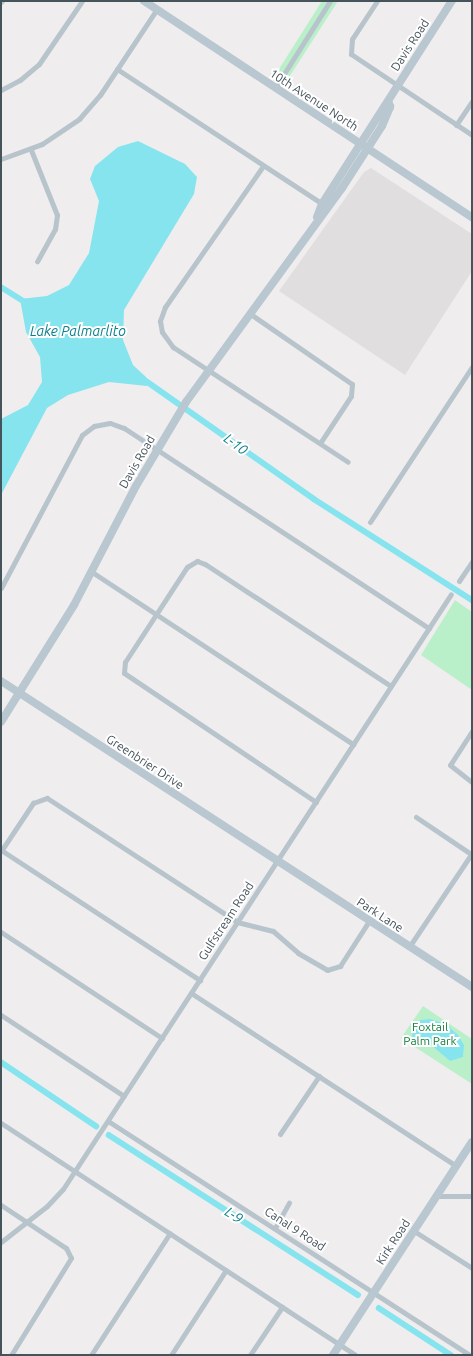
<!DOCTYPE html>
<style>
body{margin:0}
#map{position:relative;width:473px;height:1356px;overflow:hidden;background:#f0edee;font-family:Ubuntu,sans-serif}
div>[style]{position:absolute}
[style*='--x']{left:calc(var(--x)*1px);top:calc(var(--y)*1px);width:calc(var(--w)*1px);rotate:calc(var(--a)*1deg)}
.education>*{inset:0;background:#e1dee0}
.green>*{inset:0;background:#baf0c9}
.water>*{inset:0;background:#86e4ee}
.canal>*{height:5.5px;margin:-2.75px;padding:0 2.75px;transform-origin:2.75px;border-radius:2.75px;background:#86e4ee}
.street>*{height:5px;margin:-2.5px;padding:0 2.5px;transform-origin:2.5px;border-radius:2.5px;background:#b8c4cb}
.secondary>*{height:8px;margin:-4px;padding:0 4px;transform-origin:4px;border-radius:4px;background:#b8c7d0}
span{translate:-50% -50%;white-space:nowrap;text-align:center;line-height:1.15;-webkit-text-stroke:4px #fff;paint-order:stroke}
.street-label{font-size:12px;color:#45535b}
.park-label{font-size:12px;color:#147e3d}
.water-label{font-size:14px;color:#0b808c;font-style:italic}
.frame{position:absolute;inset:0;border:2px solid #45535b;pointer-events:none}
</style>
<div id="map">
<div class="education">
<i style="clip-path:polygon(371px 168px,472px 234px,472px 271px,405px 375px,279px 291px,364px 172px)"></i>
</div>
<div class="green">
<i style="clip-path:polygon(322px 1px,338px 1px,284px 85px,274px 77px)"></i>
<i style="clip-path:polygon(455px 600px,472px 612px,472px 690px,421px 655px)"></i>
<i style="clip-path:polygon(423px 1006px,472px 1039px,472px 1084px,401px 1038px)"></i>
</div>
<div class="water">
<i style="clip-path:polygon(138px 141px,185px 164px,197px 177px,194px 194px,124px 310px,123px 340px,133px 365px,146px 377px,147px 386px,109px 382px,68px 395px,47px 408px,1px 495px,1px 419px,28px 405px,42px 382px,40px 357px,26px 332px,20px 299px,47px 296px,69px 285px,89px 253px,99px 201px,90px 179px,95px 166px,118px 147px)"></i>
<i style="clip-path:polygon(430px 1019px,446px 1024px,458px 1035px,464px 1045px,463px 1057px,450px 1061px,430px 1044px,416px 1042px,412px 1036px,414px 1029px,420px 1020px)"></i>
</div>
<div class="canal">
<i style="--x:1;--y:287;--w:28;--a:32"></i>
<i style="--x:142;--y:378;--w:210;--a:35.1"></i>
<i style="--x:314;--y:499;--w:188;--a:32.6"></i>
<i style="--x:1;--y:1062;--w:115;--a:34"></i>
<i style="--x:109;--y:1135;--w:296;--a:32.7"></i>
<i style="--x:379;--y:1308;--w:86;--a:33.1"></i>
</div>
<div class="street">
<i style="--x:377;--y:1;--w:45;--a:123.3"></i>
<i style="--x:352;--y:39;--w:15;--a:94"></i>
<i style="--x:351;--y:54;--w:146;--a:33.8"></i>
<i style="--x:1;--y:2;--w:1;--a:-45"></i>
<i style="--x:117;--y:69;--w:248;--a:33.3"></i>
<i style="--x:275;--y:88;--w:103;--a:-57.7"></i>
<i style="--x:1;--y:90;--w:21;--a:-28"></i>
<i style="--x:20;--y:80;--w:25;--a:-40"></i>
<i style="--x:39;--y:64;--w:76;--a:-55.7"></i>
<i style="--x:456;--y:125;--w:29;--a:-56"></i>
<i style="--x:31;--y:150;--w:70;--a:68.2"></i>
<i style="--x:57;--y:215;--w:14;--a:98"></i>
<i style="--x:55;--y:229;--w:37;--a:119"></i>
<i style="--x:1;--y:159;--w:44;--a:-20.1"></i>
<i style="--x:42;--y:144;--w:45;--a:-34"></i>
<i style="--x:79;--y:119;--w:32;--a:-49"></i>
<i style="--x:100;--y:95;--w:103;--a:-56.5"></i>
<i style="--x:263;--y:166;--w:172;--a:124.8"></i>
<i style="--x:165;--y:307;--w:15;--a:110"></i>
<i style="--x:160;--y:321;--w:11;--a:80"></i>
<i style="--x:162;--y:332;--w:19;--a:54"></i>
<i style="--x:173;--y:347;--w:209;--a:33.3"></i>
<i style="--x:249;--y:313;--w:125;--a:34.6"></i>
<i style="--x:352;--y:384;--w:12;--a:95"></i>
<i style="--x:351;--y:396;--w:56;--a:123.4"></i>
<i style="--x:370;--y:522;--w:186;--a:-56.7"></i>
<i style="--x:92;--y:572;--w:313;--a:33.4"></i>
<i style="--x:459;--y:581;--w:23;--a:-56"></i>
<i style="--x:1;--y:588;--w:173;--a:-62.1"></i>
<i style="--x:82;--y:435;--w:15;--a:-37"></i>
<i style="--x:94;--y:426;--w:16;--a:-11"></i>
<i style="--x:110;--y:423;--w:15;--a:20"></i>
<i style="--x:124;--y:428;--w:365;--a:33.3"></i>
<i style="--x:472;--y:731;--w:40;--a:122.9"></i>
<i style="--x:450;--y:765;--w:28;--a:38"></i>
<i style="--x:316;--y:802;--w:231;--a:-146.1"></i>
<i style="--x:124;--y:673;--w:11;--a:-85"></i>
<i style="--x:125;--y:662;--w:113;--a:-56.9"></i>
<i style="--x:187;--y:567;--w:12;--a:-31"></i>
<i style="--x:197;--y:561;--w:9;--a:21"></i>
<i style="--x:205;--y:564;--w:222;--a:33.3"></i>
<i style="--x:416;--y:817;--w:66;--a:33.9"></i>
<i style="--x:1;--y:850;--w:238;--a:33.2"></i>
<i style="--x:1;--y:851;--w:58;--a:-56.3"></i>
<i style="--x:33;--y:803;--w:15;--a:-20"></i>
<i style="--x:47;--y:798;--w:227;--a:33.1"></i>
<i style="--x:237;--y:922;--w:37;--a:14"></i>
<i style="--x:273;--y:931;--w:33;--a:41"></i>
<i style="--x:298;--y:953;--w:34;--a:30"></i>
<i style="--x:327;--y:970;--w:14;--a:-17"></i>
<i style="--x:340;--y:966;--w:54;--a:-57.2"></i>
<i style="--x:1;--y:932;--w:193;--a:33.4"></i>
<i style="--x:409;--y:947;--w:113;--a:-56.2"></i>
<i style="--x:191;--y:993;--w:316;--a:33.1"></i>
<i style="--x:1;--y:1015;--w:147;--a:33.4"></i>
<i style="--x:108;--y:1121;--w:431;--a:32.9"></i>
<i style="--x:1;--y:1123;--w:423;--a:33.2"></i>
<i style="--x:280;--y:1134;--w:70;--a:-56.1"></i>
<i style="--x:437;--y:1196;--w:35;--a:0"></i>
<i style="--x:1;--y:1205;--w:78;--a:33.5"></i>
<i style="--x:66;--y:1248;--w:11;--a:63"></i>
<i style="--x:71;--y:1258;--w:114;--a:121.7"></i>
<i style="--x:275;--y:1228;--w:29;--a:-61"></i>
<i style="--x:414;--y:1231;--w:69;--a:32.5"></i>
<i style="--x:1;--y:1242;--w:58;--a:-38"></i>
<i style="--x:47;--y:1206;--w:23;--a:-47"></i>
<i style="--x:63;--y:1189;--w:710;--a:-56.89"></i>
<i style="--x:91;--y:1355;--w:145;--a:-57.1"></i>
<i style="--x:171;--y:1355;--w:101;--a:-57.1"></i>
<i style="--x:250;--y:1355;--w:58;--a:-56.3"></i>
</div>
<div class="secondary">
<i style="--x:144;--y:1;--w:393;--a:33.4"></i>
<i style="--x:317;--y:217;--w:14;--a:-69"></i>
<i style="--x:322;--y:204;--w:241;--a:-57.4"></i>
<i style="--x:1;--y:681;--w:562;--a:33.01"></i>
<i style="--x:1;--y:722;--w:138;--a:-58"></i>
<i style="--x:74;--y:605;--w:134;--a:-62.5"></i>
<i style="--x:136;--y:486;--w:98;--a:-59.2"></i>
<i style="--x:186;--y:402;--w:265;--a:-53.9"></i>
<i style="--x:342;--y:188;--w:74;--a:-57.2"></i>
<i style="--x:382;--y:126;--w:21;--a:-67"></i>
<i style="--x:390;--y:107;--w:4;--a:-104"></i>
<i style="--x:333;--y:1355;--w:254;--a:-56.9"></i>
</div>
<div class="street-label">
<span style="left:410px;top:45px;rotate:-57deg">Davis Road</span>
<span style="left:314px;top:100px;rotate:33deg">10th Avenue North</span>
<span style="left:137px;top:462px;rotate:-60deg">Davis Road</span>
<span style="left:145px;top:762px;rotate:33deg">Greenbrier Drive</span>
<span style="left:380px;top:915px;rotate:33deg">Park Lane</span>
<span style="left:226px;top:921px;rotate:-57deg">Gulfstream Road</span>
<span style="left:295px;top:1229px;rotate:33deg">Canal 9 Road</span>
<span style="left:393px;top:1242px;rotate:-57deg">Kirk Road</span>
</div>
<div class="park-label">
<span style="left:430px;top:1034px">Foxtail<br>Palm Park</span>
</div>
<div class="water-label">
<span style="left:78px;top:331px">Lake Palmarlito</span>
<span style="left:236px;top:444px;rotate:36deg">L-10</span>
<span style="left:234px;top:1215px;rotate:33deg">L-9</span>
</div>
<div class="frame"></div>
</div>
